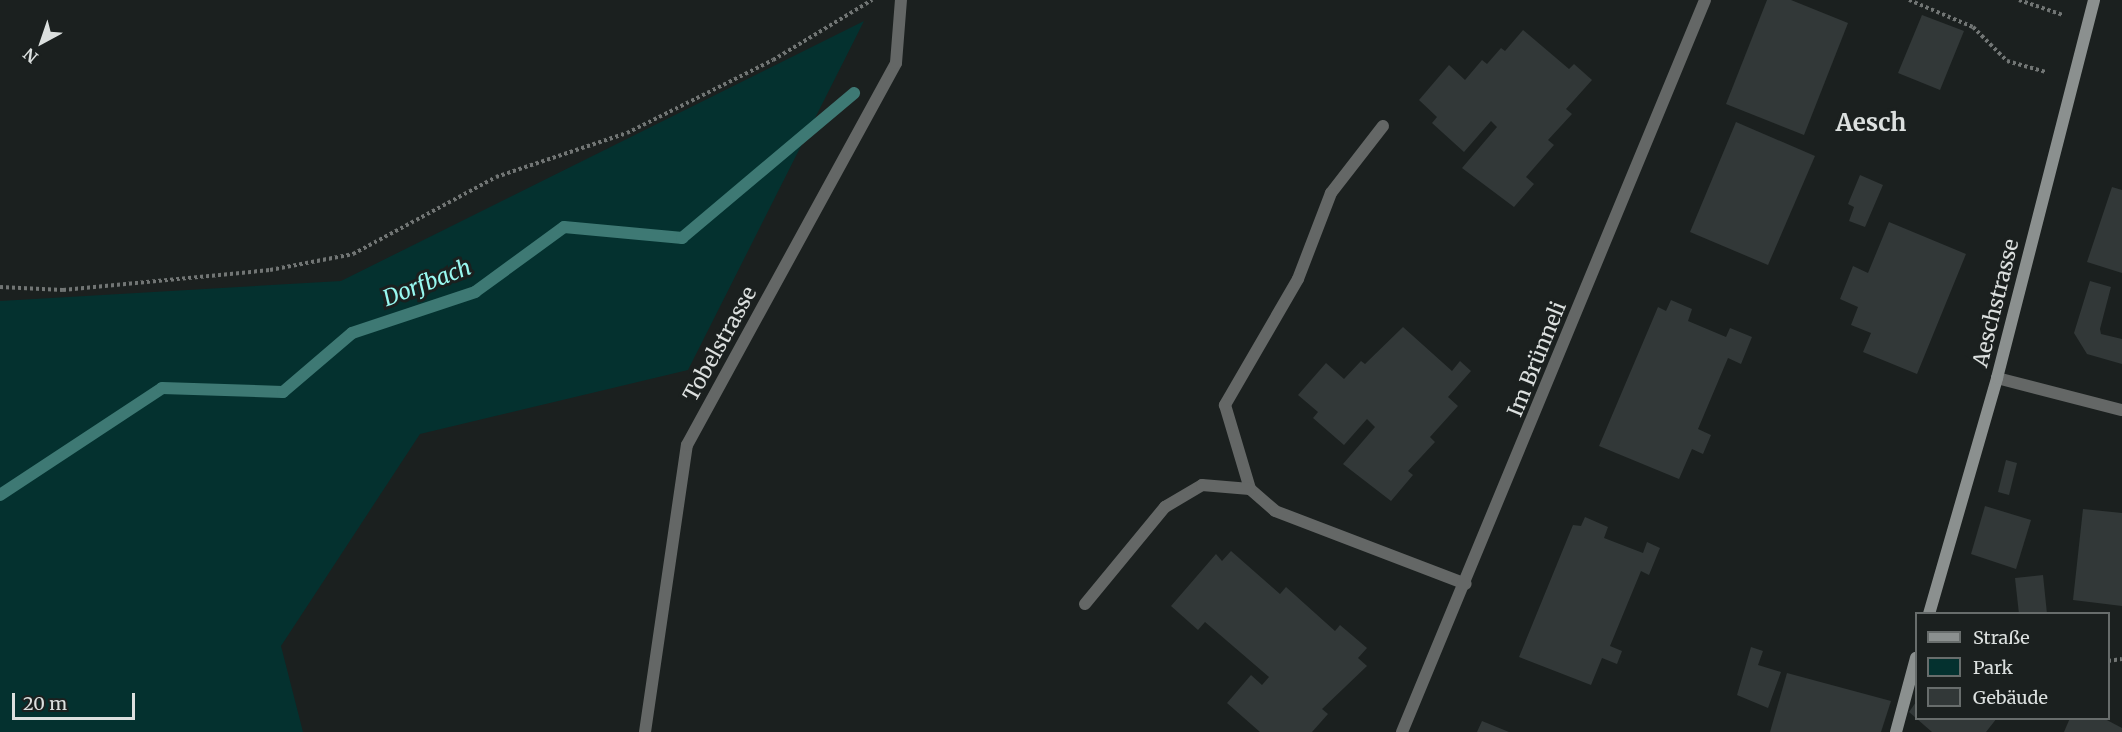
<!DOCTYPE html>
<meta charset="utf-8">
<style>
body{margin:0}
#map{position:relative;width:2122px;height:732px;overflow:hidden;background:#1b201f;font-family:Merriweather,serif}
div>[style]{position:absolute}
[style*='--x']{left:calc(var(--x)*1px);top:calc(var(--y)*1px);width:calc(var(--w)*1px);rotate:calc(var(--a)*1deg)}
.green>*{inset:0;background:#04312f}
.stream>*{height:12px;margin:-6px;padding:0 6px;transform-origin:6px;border-radius:6px;background:#3e7974}
.building>*{inset:0;background:#323838}
.path>*{height:4px;margin-top:-2px;transform-origin:0;background:repeating-linear-gradient(90deg,#717574 0 3px,transparent 0 6px)}
.lane>*{height:12px;margin:-6px;padding:0 6px;transform-origin:6px;border-radius:6px;background:#646766}
.street>*{height:12px;margin:-6px;padding:0 6px;transform-origin:6px;border-radius:6px;background:#646766}
.secondary>*{height:12px;margin:-6px;padding:0 6px;transform-origin:6px;border-radius:6px;background:#8b908f}
span{translate:-50% -50%;white-space:nowrap;text-align:center;line-height:1.15;-webkit-text-stroke:6px #1b201f;paint-order:stroke}
.street-label{font-size:21px;color:#dce0df}
.water-label{font-size:22px;color:#98f8f0;font-style:italic}
.quarter-label{font-size:24px;color:#dce0df;font-weight:700}
.legend{position:absolute;left:1915px;top:612px;width:195px;height:108px;box-sizing:border-box;background:#1b201f;border:2px solid #686d6c;margin:0;padding:8px 10px;list-style:none;font-size:18px;color:#dce0df}
.legend li{display:flex;align-items:center;gap:12px;height:30px}
.legend b{width:30px;border:2px solid #686d6c}
.north{position:absolute;left:12px;top:12px;width:60px;height:60px;-webkit-text-stroke:4px #1b201f;paint-order:stroke;rotate:220deg;font-size:16px;font-weight:700;line-height:24px;text-align:center;color:#dce0df}
.north::after{content:'';display:block;margin:auto;width:21px;height:27px;background:#dce0df;clip-path:polygon(50% 0,100% 100%,50% 72%,0 100%)}
.scale{position:absolute;left:12px;top:693px;width:123px;height:27px;box-sizing:border-box;border:3px solid #dce0df;border-top:0;padding-left:8px;font-size:18px;line-height:21px;white-space:nowrap;color:#dce0df;-webkit-text-stroke:4px #1b201f;paint-order:stroke}
</style>
<div id="map">
<div class="green">
<i style="clip-path:polygon(864px 21px,688px 370px,420px 434px,281px 646px,303px 732px,0 732px,0 301px,341px 281px)"></i>
</div>
<div class="stream">
<i style="--x:0;--y:495;--w:194;--a:-33.4"></i>
<i style="--x:162;--y:388;--w:121;--a:1.9"></i>
<i style="--x:283;--y:392;--w:91;--a:-40.5"></i>
<i style="--x:352;--y:333;--w:130;--a:-18.4"></i>
<i style="--x:475;--y:292;--w:110;--a:-36.1"></i>
<i style="--x:564;--y:227;--w:119;--a:5.3"></i>
<i style="--x:682;--y:238;--w:225;--a:-40.1"></i>
</div>
<div class="building">
<i style="clip-path:polygon(1767px 0,1791px 0,1848px 23px,1804px 135px,1726px 104px)"></i>
<i style="clip-path:polygon(1922px 15px,1964px 31px,1940px 90px,1898px 73px)"></i>
<i style="clip-path:polygon(1523px 30px,1569px 69px,1574px 64px,1592px 80px,1566px 109px,1572px 114px,1548px 140px,1554px 145px,1526px 177px,1534px 184px,1514px 207px,1462px 168px,1497px 127px,1491px 121px,1464px 152px,1432px 123px,1437px 117px,1419px 100px,1449px 65px,1465px 80px,1482px 60px,1487px 64px,1501px 48px,1505px 51px)"></i>
<i style="clip-path:polygon(1736px 122px,1815px 156px,1768px 265px,1690px 232px)"></i>
<i style="clip-path:polygon(1860px 175px,1883px 185px,1865px 227px,1849px 221px,1854px 207px,1848px 204px)"></i>
<i style="clip-path:polygon(2112px 187px,2122px 190px,2122px 273px,2087px 262px)"></i>
<i style="clip-path:polygon(1889px 222px,1966px 254px,1917px 374px,1863px 352px,1871px 333px,1851px 325px,1858px 307px,1840px 299px,1853px 266px,1868px 273px)"></i>
<i style="clip-path:polygon(2090px 281px,2111px 287px,2100px 329px,2101px 334px,2122px 339px,2122px 364px,2087px 354px,2074px 333px)"></i>
<i style="clip-path:polygon(1671px 300px,1692px 309px,1688px 321px,1726px 337px,1730px 328px,1752px 337px,1741px 364px,1728px 358px,1698px 429px,1711px 435px,1703px 454px,1692px 449px,1679px 479px,1599px 446px,1658px 307px,1666px 311px)"></i>
<i style="clip-path:polygon(1403px 327px,1452px 371px,1460px 361px,1471px 371px,1448px 397px,1458px 406px,1430px 437px,1435px 442px,1408px 471px,1413px 475px,1391px 501px,1343px 464px,1375px 427px,1367px 419px,1344px 445px,1313px 418px,1318px 412px,1298px 395px,1326px 363px,1344px 379px,1361px 361px,1365px 364px)"></i>
<i style="clip-path:polygon(2006px 460px,2017px 463px,2009px 495px,1998px 492px)"></i>
<i style="clip-path:polygon(1985px 506px,2031px 520px,2016px 569px,1971px 554px)"></i>
<i style="clip-path:polygon(2083px 509px,2122px 513px,2122px 606px,2073px 600px)"></i>
<i style="clip-path:polygon(1585px 517px,1608px 527px,1604px 538px,1643px 553px,1647px 542px,1660px 548px,1649px 575px,1641px 571px,1610px 646px,1622px 651px,1617px 664px,1602px 658px,1591px 685px,1519px 657px,1573px 525px,1581px 526px)"></i>
<i style="clip-path:polygon(1231px 551px,1280px 594px,1286px 587px,1335px 631px,1340px 625px,1367px 648px,1358px 658px,1367px 666px,1322px 709px,1328px 714px,1312px 732px,1260px 732px,1227px 703px,1251px 675px,1262px 685px,1269px 677px,1205px 622px,1198px 630px,1171px 606px,1216px 554px,1222px 561px)"></i>
<i style="clip-path:polygon(2043px 575px,2047px 614px,2019px 614px,2015px 578px)"></i>
<i style="clip-path:polygon(1751px 647px,1763px 651px,1758px 665px,1781px 672px,1768px 708px,1737px 695px)"></i>
<i style="clip-path:polygon(1787px 673px,1891px 701px,1881px 732px,1770px 732px)"></i>
<i style="clip-path:polygon(1916px 702px,1916px 718px,1997px 718px,1986px 732px,1932px 732px,1909px 712px)"></i>
<i style="clip-path:polygon(2070px 718px,2103px 718px,2122px 728px,2122px 732px,2064px 732px)"></i>
<i style="clip-path:polygon(1482px 721px,1509px 732px,1477px 732px)"></i>
</div>
<div class="path">
<i style="--x:1909;--y:0;--w:69;--a:22.9"></i>
<i style="--x:1973;--y:27;--w:48;--a:45"></i>
<i style="--x:2007;--y:61;--w:41;--a:15.8"></i>
<i style="--x:2019;--y:0;--w:46;--a:18.8"></i>
<i style="--x:0;--y:287;--w:63;--a:2.7"></i>
<i style="--x:63;--y:290;--w:208;--a:-5.5"></i>
<i style="--x:270;--y:270;--w:85;--a:-10.9"></i>
<i style="--x:353;--y:254;--w:162;--a:-28.3"></i>
<i style="--x:496;--y:177;--w:138;--a:-18.6"></i>
<i style="--x:627;--y:133;--w:163;--a:-26.6"></i>
<i style="--x:773;--y:60;--w:116;--a:-31.2"></i>
<i style="--x:2108;--y:661;--w:14;--a:-8"></i>
</div>
<div class="lane">
<i style="--x:1383;--y:126;--w:85;--a:127.8"></i>
<i style="--x:1331;--y:193;--w:92;--a:111"></i>
<i style="--x:1298;--y:279;--w:146;--a:120.1"></i>
<i style="--x:1225;--y:405;--w:88;--a:73.4"></i>
<i style="--x:1250;--y:489;--w:33;--a:41"></i>
<i style="--x:1275;--y:511;--w:204;--a:20.9"></i>
<i style="--x:1085;--y:604;--w:126;--a:-50.5"></i>
<i style="--x:1165;--y:507;--w:43;--a:-30.7"></i>
<i style="--x:1202;--y:485;--w:48;--a:4.8"></i>
<i style="--x:645;--y:732;--w:290;--a:-81.7"></i>
<i style="--x:687;--y:445;--w:435;--a:-61.3"></i>
<i style="--x:896;--y:63;--w:63;--a:-85.5"></i>
</div>
<div class="street">
<i style="--x:1997;--y:378;--w:129;--a:14.4"></i>
<i style="--x:1402;--y:732;--w:792;--a:-67.51"></i>
</div>
<div class="secondary">
<i style="--x:1929;--y:614;--w:246;--a:-73.9"></i>
<i style="--x:1997;--y:378;--w:390;--a:-75.6"></i>
<i style="--x:1896;--y:732;--w:77;--a:-74.9"></i>
</div>
<div class="street-label">
<span style="left:1996px;top:303px;rotate:-76deg">Aeschstrasse</span>
<span style="left:720px;top:344px;rotate:-61deg">Tobelstrasse</span>
<span style="left:1537px;top:359px;rotate:-68deg">Im Brünneli</span>
</div>
<div class="water-label">
<span style="left:427px;top:283px;rotate:-21deg">Dorfbach</span>
</div>
<div class="quarter-label">
<span style="left:1871px;top:123px">Aesch</span>
</div>
<ul class="legend">
<li><b style="height:8px;background:#8b908f"></b>Straße</li>
<li><b style="height:16px;background:#04312f"></b>Park</li>
<li><b style="height:16px;background:#323838"></b>Gebäude</li>
</ul>
<div class="north">N</div>
<div class="scale">20 m</div>
</div>
